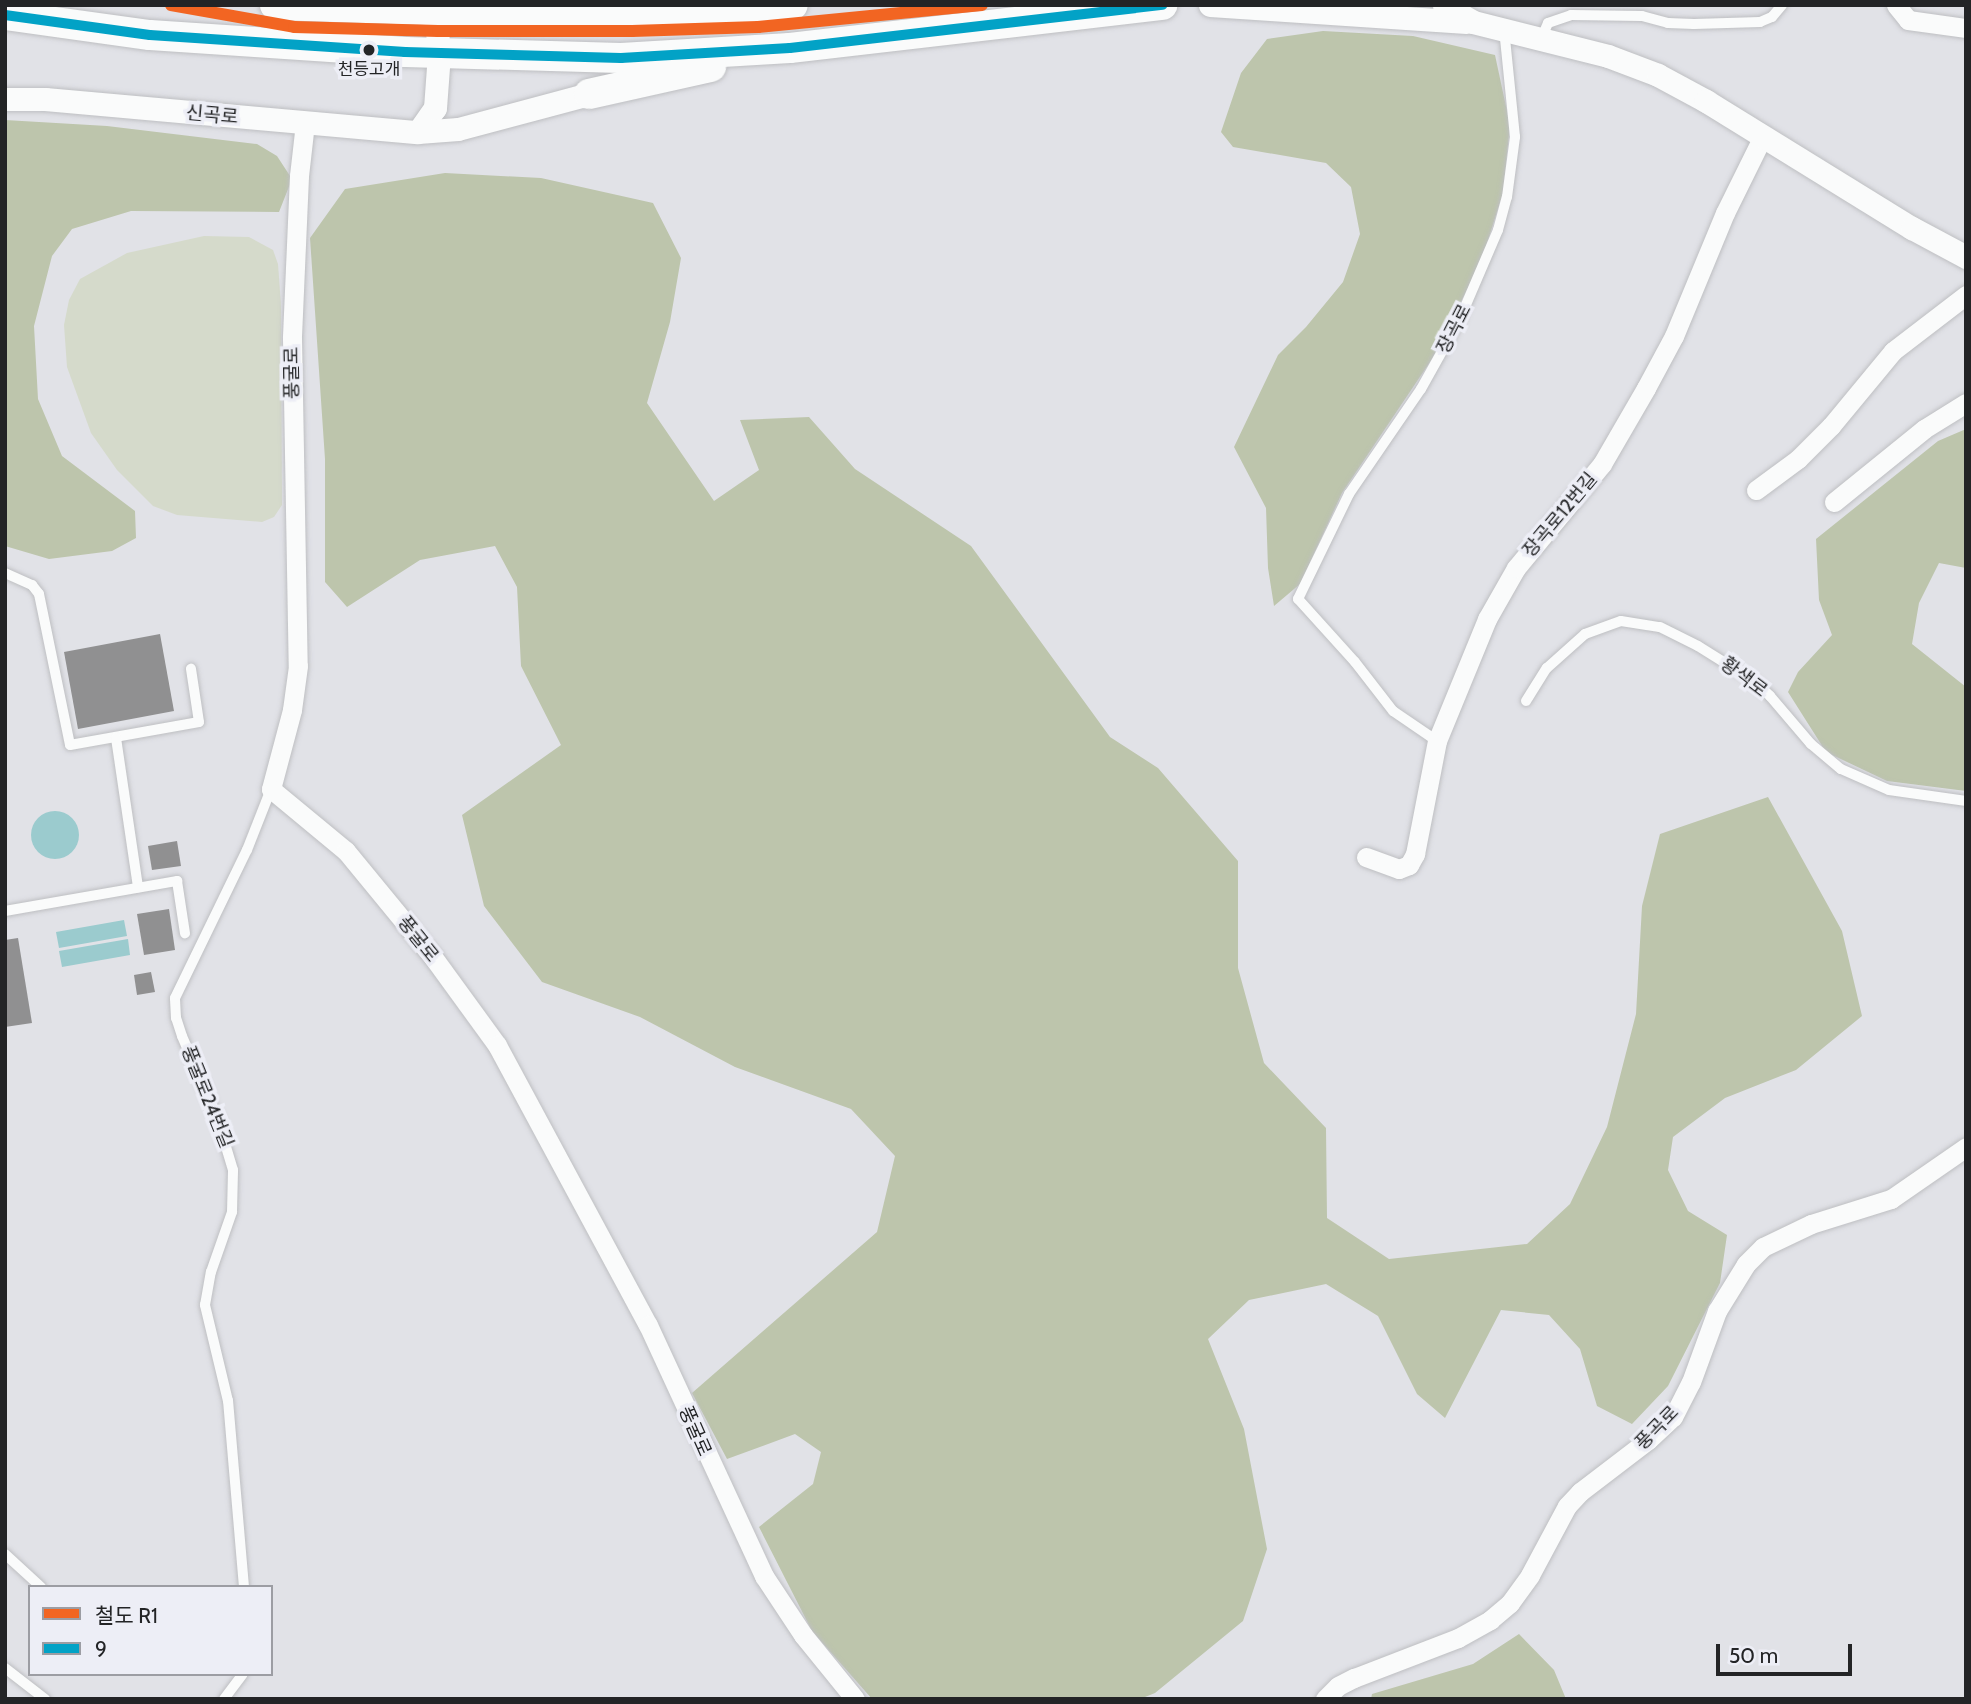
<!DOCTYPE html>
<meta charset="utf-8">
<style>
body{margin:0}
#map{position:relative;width:1971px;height:1704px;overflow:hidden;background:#e1e2e7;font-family:Cabin,"Noto Sans KR",sans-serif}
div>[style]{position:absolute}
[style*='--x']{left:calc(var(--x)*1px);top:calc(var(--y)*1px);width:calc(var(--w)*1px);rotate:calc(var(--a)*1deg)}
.green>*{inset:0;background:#d5dacb}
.forest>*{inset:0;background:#bdc5ac}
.water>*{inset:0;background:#9bcbce}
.round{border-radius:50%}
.building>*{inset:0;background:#909091}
.roads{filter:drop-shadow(0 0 2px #bebfc2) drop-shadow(0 0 2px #bebfc2)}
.service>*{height:10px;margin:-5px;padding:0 5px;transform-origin:5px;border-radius:5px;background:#fafbfb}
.minor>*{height:19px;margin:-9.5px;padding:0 9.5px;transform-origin:9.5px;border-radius:9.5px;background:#fafbfb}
.tertiary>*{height:23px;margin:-11.5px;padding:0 11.5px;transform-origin:11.5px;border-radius:11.5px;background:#fafbfb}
.primary>*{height:30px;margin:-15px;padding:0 15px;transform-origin:15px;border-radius:15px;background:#fafbfb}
.bus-1>*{height:10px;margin:-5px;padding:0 5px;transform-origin:5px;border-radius:5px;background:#02a2c6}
.rail-1>*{height:12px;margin:-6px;padding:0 6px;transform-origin:6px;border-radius:6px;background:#f26522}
.dots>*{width:19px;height:19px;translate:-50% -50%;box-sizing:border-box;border:4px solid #edeef6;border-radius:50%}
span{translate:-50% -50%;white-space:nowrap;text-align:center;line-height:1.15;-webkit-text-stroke:7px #edeef6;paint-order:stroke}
.bus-label{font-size:17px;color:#232426}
.street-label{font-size:19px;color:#232426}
.frame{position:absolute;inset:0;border:7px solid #232426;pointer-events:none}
.legend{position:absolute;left:28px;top:1585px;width:245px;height:91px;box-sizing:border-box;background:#edeef6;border:2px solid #9c9da3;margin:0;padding:9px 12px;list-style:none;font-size:21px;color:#232426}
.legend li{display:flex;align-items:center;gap:14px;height:35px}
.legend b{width:35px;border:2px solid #9c9da3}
.scale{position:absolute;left:1716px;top:1644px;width:136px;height:32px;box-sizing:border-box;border:4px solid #232426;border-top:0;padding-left:9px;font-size:21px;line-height:24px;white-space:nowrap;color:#232426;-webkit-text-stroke:5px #edeef6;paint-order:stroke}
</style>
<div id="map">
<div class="green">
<i style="clip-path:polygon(204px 236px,249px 237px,273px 250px,278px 264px,281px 305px,282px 505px,274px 517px,262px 522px,177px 515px,153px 506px,117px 470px,91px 433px,67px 367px,64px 325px,69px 300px,80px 279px,127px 253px)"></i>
</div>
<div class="forest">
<i style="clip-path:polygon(1323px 31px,1413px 36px,1495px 55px,1510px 125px,1503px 193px,1481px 262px,1432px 359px,1342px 493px,1300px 584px,1274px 606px,1268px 568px,1266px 508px,1234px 447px,1278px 355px,1306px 327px,1343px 282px,1360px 234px,1351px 187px,1326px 163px,1233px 147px,1221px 132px,1241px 73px,1267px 39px)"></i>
<i style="clip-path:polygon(5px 120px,107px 126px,257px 144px,277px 156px,292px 179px,279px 212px,131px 211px,72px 229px,52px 256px,34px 326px,38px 399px,62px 456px,135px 511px,136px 538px,112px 551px,49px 559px,5px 546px)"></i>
<i style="clip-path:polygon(445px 173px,541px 178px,653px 203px,681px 258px,670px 322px,647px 403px,714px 501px,759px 470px,740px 420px,809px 417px,855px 469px,971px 546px,1110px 737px,1158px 768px,1238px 861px,1238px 968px,1264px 1063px,1326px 1128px,1327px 1218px,1389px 1259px,1527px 1244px,1570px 1204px,1607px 1127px,1636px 1014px,1642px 906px,1660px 834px,1768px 797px,1842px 931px,1862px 1016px,1796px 1070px,1725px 1098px,1673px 1137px,1668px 1170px,1688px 1211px,1727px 1235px,1720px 1283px,1668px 1386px,1632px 1424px,1597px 1406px,1580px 1349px,1549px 1315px,1501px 1310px,1445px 1418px,1417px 1394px,1378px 1316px,1326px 1284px,1249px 1300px,1208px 1339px,1244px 1429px,1267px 1549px,1243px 1621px,1155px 1693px,1140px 1699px,872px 1699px,812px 1631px,759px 1527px,813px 1484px,821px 1452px,795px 1434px,727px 1459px,692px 1393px,877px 1232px,895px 1156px,851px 1109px,735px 1067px,640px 1017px,542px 982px,484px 906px,462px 815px,561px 745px,521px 666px,517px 587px,495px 546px,420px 560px,347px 607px,325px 582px,325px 459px,310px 238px,345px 189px)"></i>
<i style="clip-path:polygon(1966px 429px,1966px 568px,1939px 563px,1919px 603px,1912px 644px,1966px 687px,1966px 791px,1887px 781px,1826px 752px,1788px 692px,1798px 672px,1832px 635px,1819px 600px,1816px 539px,1938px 441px)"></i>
<i style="clip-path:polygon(1519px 1634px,1554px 1670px,1566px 1699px,1371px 1699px,1372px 1694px,1473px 1664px)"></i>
</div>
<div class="water">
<i class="round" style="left:31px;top:811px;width:48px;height:48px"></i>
<i style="clip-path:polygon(124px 920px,127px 936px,59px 948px,56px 932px)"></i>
<i style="clip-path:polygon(128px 939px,130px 955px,62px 967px,59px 951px)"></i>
</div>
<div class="building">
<i style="clip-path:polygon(160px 634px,174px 711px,78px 729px,64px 652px)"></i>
<i style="clip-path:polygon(177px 841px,181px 866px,152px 870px,148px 846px)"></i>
<i style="clip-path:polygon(169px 909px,175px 950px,144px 955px,137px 914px)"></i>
<i style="clip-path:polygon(18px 938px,32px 1023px,5px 1027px,5px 940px)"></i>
<i style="clip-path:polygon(151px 972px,155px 992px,137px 995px,134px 975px)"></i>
</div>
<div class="roads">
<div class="service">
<i style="--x:1542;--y:37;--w:15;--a:-67"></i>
<i style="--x:1548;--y:23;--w:24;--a:-19"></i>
<i style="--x:1571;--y:15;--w:71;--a:0.8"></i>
<i style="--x:1642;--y:16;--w:27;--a:15"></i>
<i style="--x:1668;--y:23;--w:26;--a:2"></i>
<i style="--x:1694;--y:24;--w:66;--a:-1.7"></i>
<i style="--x:1760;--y:22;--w:13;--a:-23"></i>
<i style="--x:1772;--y:17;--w:16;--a:-50"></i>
<i style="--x:5;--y:573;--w:30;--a:24"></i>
<i style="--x:32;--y:585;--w:11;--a:52"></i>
<i style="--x:39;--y:594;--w:154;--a:78.4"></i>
<i style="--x:70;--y:745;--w:131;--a:-10.1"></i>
<i style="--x:199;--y:722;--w:54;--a:-98.6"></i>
<i style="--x:1526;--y:701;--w:39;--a:-58"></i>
<i style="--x:1547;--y:668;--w:51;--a:-41.8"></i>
<i style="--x:1585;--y:634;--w:38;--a:-20"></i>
<i style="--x:1621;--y:621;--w:39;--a:9"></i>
<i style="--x:1660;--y:627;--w:42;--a:26.6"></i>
<i style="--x:1698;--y:646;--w:66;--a:32"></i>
<i style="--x:1754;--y:681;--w:22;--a:43"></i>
<i style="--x:1770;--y:696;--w:63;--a:49.5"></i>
<i style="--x:1811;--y:744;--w:39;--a:40"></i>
<i style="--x:1841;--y:769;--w:52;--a:23.6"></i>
<i style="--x:1889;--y:790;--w:78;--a:8.1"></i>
<i style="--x:116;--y:738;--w:151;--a:81.6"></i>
<i style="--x:1437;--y:741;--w:53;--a:-145.7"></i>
<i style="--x:1393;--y:711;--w:62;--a:-127.8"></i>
<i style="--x:1355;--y:662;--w:85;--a:-132.1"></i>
<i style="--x:1298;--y:599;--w:117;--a:-64.1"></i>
<i style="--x:1349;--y:494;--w:127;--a:-55.6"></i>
<i style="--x:1421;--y:389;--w:78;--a:-60.8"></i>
<i style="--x:1459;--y:321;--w:99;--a:-66.8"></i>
<i style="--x:1498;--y:230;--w:34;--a:-75"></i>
<i style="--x:1507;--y:197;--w:61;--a:-82.4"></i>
<i style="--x:1515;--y:137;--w:109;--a:-95.8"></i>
<i style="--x:5;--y:911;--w:175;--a:-9.9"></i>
<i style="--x:177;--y:881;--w:53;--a:81.3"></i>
<i style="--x:5;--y:1554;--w:49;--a:42.5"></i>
<i style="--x:244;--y:1587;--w:187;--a:-94.9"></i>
<i style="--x:228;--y:1401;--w:99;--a:-103.5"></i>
<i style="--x:205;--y:1305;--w:34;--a:-80"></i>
<i style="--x:211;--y:1272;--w:64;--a:-70.7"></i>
<i style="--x:232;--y:1212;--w:42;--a:-88.6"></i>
<i style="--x:233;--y:1170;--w:55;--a:-106.8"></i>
<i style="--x:217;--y:1117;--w:88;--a:-113.4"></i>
<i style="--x:182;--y:1036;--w:19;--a:-108"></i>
<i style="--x:176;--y:1018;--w:20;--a:-93"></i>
<i style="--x:175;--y:998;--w:165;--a:-64.1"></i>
<i style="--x:247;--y:850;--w:66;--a:-68.5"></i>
<i style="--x:5;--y:1668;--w:51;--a:37.8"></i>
<i style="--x:224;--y:1699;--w:31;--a:-53"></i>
</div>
<div class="minor">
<i style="--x:1896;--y:5;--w:19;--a:51"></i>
<i style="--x:1908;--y:20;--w:59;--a:7.9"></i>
<i style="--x:305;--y:123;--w:53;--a:96.5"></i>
<i style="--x:299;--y:176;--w:162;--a:92.5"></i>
<i style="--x:292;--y:338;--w:328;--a:89"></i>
<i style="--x:298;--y:666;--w:44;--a:97.8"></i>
<i style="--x:292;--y:710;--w:82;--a:104.9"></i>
<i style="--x:271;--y:789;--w:97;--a:39.6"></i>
<i style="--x:346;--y:851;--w:137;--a:50.6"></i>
<i style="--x:433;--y:957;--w:109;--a:54"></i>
<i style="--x:497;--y:1045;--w:318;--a:61.7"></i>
<i style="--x:648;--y:1325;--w:277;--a:65.2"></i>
<i style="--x:764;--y:1576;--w:71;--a:56.5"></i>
<i style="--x:803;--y:1635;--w:82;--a:50.9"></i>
<i style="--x:1756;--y:490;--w:52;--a:-36.4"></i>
<i style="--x:1798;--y:459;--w:47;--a:-45"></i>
<i style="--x:1831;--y:426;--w:97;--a:-50.4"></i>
<i style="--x:1893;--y:351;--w:92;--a:-37.5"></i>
<i style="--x:1834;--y:502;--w:116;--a:-39"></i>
<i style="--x:1924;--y:429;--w:49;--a:-31.8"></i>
<i style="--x:1366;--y:857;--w:35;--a:20"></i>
<i style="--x:1399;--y:869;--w:11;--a:-22"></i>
<i style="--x:1409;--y:865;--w:13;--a:-61"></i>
<i style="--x:1415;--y:854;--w:115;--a:-79"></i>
<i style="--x:1437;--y:741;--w:132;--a:-67.7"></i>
<i style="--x:1487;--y:619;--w:59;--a:-60.4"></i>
<i style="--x:1516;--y:568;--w:135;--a:-50.4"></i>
<i style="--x:1602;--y:464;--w:88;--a:-59.9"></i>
<i style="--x:1646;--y:388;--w:59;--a:-61.7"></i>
<i style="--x:1674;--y:336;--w:133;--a:-67.5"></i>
<i style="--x:1725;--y:213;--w:86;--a:-63.7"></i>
<i style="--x:1325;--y:1699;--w:18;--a:-45"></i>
<i style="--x:1338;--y:1686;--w:18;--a:-27"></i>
<i style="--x:1354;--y:1678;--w:111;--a:-21"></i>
<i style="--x:1458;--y:1638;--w:37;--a:-29"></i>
<i style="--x:1490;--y:1620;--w:26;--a:-40"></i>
<i style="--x:1510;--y:1603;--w:34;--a:-54"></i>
<i style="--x:1530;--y:1575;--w:78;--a:-61.8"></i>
<i style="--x:1567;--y:1506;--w:19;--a:-47"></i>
<i style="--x:1580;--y:1492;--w:86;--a:-37.4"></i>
<i style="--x:1648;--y:1440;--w:34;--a:-43"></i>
<i style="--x:1673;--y:1417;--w:39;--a:-63"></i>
<i style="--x:1691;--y:1382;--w:76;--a:-69.9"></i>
<i style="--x:1717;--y:1311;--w:55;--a:-58.3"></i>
<i style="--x:1746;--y:1264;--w:24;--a:-45"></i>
<i style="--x:1763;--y:1247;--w:53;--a:-25.6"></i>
<i style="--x:1811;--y:1224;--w:84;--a:-17.4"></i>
<i style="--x:1891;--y:1199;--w:91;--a:-34.7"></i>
</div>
<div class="tertiary">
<i style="--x:1210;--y:5;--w:257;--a:3.8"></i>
<i style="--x:1444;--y:5;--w:34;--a:30"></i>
<i style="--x:1473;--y:22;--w:139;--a:14.1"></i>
<i style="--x:1608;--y:56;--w:53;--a:20.8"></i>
<i style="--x:1658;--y:75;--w:55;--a:28.4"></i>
<i style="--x:1706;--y:101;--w:242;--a:31.7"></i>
<i style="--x:1912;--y:228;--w:61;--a:28.2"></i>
<i style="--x:5;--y:99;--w:40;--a:0"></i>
<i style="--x:45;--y:99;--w:374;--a:5.1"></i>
<i style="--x:418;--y:132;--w:29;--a:-55"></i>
<i style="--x:435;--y:108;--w:55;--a:-85.8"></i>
<i style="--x:439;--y:53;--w:43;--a:-95.3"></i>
<i style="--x:418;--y:132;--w:40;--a:-4.3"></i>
<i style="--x:458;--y:129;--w:136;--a:-15"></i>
</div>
<div class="primary">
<i style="--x:275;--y:5;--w:340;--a:1.9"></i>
<i style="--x:615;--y:16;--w:75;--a:-1.5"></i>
<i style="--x:690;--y:14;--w:103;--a:-5"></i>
<i style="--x:5;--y:15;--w:146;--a:7.9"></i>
<i style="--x:150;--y:35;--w:256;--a:3.8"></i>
<i style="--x:405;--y:52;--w:216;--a:1.6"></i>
<i style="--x:621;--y:58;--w:169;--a:-3.4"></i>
<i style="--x:790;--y:48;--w:375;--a:-6.6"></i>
<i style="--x:589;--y:94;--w:125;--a:-12.5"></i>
</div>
</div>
<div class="bus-1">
<i style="--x:5;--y:15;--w:146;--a:7.9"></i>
<i style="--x:150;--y:35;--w:256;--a:3.8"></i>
<i style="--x:405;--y:52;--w:216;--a:1.6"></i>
<i style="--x:621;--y:58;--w:169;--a:-3.4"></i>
<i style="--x:790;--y:48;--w:375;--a:-6.6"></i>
</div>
<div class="rail-1">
<i style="--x:171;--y:5;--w:125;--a:10.1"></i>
<i style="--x:294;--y:27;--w:144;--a:1.6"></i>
<i style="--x:438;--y:31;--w:194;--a:0"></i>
<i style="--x:632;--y:31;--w:126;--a:-1.8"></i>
<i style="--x:758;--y:27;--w:225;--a:-5.6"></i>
</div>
<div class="dots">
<i style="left:369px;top:50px;background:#232426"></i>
</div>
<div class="bus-label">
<span style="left:369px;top:70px">천등고개</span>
</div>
<div class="street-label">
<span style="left:212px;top:115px;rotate:5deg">신곡로</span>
<span style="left:1454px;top:329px;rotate:-63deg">장곡로</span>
<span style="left:292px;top:373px;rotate:-91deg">풍굴로</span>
<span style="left:1560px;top:515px;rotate:-50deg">장곡로12번길</span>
<span style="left:1744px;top:677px;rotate:37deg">황색로</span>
<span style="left:418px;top:939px;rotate:51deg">풍굴로</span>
<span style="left:207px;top:1097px;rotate:68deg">풍굴로24번길</span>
<span style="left:1657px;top:1428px;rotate:-46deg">풍곡로</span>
<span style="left:695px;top:1431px;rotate:66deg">풍굴로</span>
</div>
<div class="frame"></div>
<ul class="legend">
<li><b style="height:9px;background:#f26522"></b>철도 R1</li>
<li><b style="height:9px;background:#02a2c6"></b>9</li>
</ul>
<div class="scale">50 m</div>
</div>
